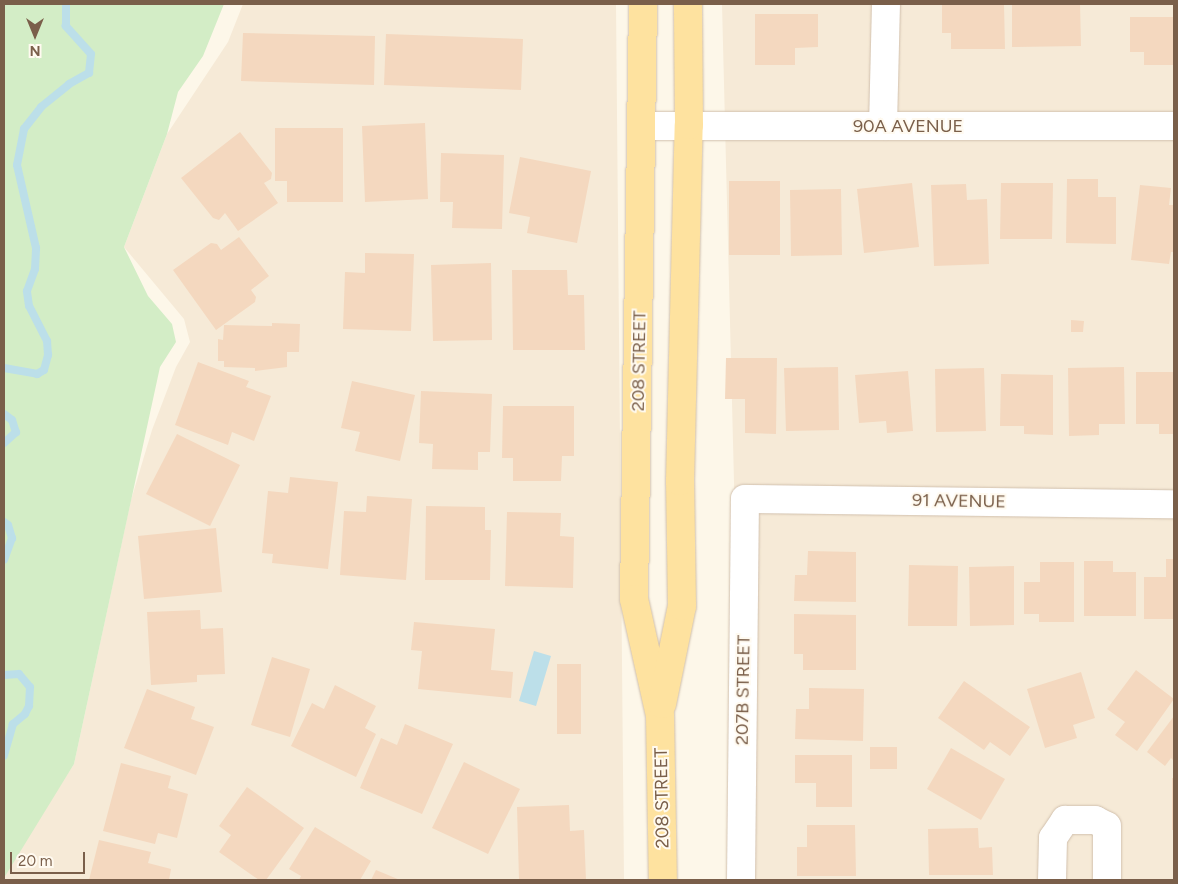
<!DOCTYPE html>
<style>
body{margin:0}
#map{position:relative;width:1178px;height:884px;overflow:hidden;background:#fdf7e9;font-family:Figtree,sans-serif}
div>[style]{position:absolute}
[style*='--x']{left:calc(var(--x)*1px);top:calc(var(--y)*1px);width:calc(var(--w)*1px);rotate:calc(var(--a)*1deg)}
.residential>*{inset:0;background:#f6ead7}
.green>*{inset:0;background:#d3edc6}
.water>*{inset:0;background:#bcdfe9}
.stream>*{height:8px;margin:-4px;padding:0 4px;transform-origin:4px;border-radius:4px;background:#bcdfe9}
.building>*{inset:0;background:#f4d8bf}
.roads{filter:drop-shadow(0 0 1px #d1c0ad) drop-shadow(0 0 1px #d1c0ad)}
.minor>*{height:28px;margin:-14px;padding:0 14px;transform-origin:14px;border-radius:14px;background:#fff}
.major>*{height:28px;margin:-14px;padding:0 14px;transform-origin:14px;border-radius:14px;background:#fee29f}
span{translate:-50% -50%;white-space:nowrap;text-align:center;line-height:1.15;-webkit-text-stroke:4px #fffaf0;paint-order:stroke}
.street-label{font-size:18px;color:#7a5f4a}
.frame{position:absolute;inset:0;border:5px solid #7a5f4a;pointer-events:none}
.north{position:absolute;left:10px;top:10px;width:50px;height:50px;-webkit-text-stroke:4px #fffaf0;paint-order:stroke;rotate:180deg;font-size:14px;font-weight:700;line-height:20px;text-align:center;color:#7a5f4a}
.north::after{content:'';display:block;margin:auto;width:18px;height:22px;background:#7a5f4a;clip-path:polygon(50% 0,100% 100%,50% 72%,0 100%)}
.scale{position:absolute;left:10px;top:852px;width:75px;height:22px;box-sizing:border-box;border:2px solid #7a5f4a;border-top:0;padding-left:6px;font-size:15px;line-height:18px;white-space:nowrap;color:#7a5f4a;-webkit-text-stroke:4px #fffaf0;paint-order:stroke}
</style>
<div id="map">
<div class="residential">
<i style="clip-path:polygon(243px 4px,616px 4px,624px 880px,4px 880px,8px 867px,74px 764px,131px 500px,152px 430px,176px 367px,190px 342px,184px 319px,124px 247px,167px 134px,228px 42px)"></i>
<i style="clip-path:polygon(722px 4px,1174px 4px,1174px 880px,744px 880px)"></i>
</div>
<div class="green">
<i style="clip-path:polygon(4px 4px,224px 4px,203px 56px,178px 92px,167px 134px,124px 247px,148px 296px,172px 324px,176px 342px,160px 367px,74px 764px,4px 878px)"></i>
</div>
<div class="water">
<i style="clip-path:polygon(534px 651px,551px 656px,536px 706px,519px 701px)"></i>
</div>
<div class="stream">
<i style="--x:4;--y:368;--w:34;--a:10"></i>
<i style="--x:37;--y:374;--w:8;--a:-30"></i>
<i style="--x:44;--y:370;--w:16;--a:-75"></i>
<i style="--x:48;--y:355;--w:14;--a:-94"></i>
<i style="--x:47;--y:341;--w:39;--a:-117"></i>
<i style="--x:29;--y:306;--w:15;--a:-98"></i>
<i style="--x:27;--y:291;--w:23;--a:-70"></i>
<i style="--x:35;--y:269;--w:21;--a:-87"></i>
<i style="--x:36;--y:248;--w:85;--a:-102.9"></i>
<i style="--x:17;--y:165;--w:37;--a:-79"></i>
<i style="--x:24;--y:129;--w:28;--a:-52"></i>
<i style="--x:41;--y:107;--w:36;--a:-39"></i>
<i style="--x:69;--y:84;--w:23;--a:-29"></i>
<i style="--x:89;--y:73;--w:19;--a:-84"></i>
<i style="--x:91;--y:54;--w:38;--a:-132"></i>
<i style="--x:66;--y:26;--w:22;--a:-90"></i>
<i style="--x:4;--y:414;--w:10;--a:37"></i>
<i style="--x:12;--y:420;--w:13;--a:72"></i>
<i style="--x:16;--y:432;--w:16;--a:137"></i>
<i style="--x:4;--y:522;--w:5;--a:37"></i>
<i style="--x:8;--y:525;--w:14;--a:73"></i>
<i style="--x:12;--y:538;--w:23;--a:110"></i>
<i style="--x:4;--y:675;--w:15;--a:-4"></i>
<i style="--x:19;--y:674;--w:17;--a:50"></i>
<i style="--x:30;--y:687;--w:19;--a:93"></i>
<i style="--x:29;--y:706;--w:9;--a:117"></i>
<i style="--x:25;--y:714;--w:16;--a:140"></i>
<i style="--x:13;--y:724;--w:33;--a:106"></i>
</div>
<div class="building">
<i style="clip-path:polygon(942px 4px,1004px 4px,1005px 49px,951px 49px,951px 33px,942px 33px)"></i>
<i style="clip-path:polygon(1080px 4px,1081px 46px,1012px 47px,1012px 5px)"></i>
<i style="clip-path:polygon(755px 14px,818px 14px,818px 47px,795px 48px,795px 65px,755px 65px)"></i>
<i style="clip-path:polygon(1130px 17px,1174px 17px,1174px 65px,1144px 65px,1144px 52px,1130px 52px)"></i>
<i style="clip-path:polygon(243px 33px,375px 36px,374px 85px,241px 81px)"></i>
<i style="clip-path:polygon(386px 34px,523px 39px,521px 90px,384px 85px)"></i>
<i style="clip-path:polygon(425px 123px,428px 199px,365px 202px,362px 126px)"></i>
<i style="clip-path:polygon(275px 128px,343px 128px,343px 202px,287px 202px,287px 181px,275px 181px)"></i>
<i style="clip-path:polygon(240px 132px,272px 173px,271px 179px,264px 183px,278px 203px,238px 231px,225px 213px,219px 220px,213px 218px,181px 178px)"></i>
<i style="clip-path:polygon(441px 153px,504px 155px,502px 229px,452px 228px,453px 202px,440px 202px)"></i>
<i style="clip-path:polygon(520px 157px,591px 171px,577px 243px,527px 233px,530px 217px,509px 213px)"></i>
<i style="clip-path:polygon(1067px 179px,1098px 179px,1098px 197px,1116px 197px,1116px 244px,1066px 243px)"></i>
<i style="clip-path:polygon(729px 181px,780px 181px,780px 255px,729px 255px)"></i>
<i style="clip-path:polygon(912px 183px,919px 247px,864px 253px,857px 189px)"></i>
<i style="clip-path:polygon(1001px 183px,1053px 183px,1052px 239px,1000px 239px)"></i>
<i style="clip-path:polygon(966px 184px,967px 200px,987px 199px,989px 264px,934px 266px,931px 185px)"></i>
<i style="clip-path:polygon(1140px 185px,1171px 188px,1169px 205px,1174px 205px,1174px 252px,1171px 252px,1169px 264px,1131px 260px)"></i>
<i style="clip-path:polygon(841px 189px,842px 255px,791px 256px,790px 190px)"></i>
<i style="clip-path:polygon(239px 237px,269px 276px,251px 290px,256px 297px,255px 302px,216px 330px,173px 270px,211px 243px,217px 244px,221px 250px)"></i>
<i style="clip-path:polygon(365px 253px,414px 254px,411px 331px,343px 329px,345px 272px,365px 273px)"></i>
<i style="clip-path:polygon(491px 263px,492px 340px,433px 341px,431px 265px)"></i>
<i style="clip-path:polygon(512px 270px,567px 270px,568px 295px,584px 295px,585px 350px,513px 350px)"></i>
<i style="clip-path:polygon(1071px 320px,1084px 321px,1083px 332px,1071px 332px)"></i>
<i style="clip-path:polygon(272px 323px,300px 324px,299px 352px,287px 352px,287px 367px,255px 371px,255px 368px,224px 367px,224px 361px,218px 361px,218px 339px,223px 340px,224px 325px,272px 326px)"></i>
<i style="clip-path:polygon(726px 358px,777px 358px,776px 434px,745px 433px,745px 399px,725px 399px)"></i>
<i style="clip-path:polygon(198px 362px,249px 381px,246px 387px,271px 396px,254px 441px,232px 432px,228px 445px,175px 425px)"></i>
<i style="clip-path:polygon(838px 367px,839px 430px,786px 431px,784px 368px)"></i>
<i style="clip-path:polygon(1124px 367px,1125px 424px,1099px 424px,1099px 435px,1069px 436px,1068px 368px)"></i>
<i style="clip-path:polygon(984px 368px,986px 431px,936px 432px,935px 369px)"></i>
<i style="clip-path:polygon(908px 371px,913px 431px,887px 433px,886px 421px,859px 423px,855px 375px)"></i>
<i style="clip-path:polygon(1136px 372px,1174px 372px,1174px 434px,1159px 434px,1159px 424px,1136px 424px)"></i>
<i style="clip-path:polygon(1001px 374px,1053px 375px,1053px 435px,1024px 434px,1024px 426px,1000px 426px)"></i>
<i style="clip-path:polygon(352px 381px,415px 395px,400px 461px,355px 451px,360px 432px,341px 428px)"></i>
<i style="clip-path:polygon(421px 391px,492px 394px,490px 452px,478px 452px,478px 470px,432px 469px,433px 444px,419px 443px)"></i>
<i style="clip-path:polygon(503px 406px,574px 406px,574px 456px,562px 456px,561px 481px,513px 481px,513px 458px,502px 458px)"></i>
<i style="clip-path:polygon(177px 434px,240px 465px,210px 526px,146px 494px)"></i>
<i style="clip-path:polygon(290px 477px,338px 482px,328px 569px,272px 563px,273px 554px,262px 553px,268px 491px,288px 493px)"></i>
<i style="clip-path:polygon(367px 496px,412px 499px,406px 580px,340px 575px,344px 511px,366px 512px)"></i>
<i style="clip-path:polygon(426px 506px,485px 507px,485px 530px,491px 530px,490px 580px,425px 580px)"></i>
<i style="clip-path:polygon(507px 512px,561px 513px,560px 536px,574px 537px,573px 588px,505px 586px)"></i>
<i style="clip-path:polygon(216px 528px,222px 592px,144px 599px,138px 536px)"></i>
<i style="clip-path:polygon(808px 551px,856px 552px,856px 602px,794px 601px,795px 575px,807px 575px)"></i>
<i style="clip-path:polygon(1166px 559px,1174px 559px,1174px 619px,1144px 619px,1144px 577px,1166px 577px)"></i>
<i style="clip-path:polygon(1084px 561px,1113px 561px,1113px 572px,1136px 572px,1136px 616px,1084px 616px)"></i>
<i style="clip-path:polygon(1040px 562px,1074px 562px,1074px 622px,1039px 622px,1039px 614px,1024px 614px,1024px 582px,1040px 582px)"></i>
<i style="clip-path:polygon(909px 565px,958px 566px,957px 626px,908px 626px)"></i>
<i style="clip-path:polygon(1014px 566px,1014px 625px,970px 626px,969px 567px)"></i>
<i style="clip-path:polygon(200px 610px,201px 629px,223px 628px,225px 674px,197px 675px,197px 682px,151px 685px,147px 612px)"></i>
<i style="clip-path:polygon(794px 614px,856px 615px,856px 670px,803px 670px,803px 654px,794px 654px)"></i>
<i style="clip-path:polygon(414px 622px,495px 629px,491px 670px,513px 672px,511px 698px,418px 689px,422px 651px,411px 650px)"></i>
<i style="clip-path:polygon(272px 657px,310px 669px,290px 737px,251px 725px)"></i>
<i style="clip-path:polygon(557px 664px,581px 664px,581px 734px,557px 734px)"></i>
<i style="clip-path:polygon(1136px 670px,1174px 699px,1137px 751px,1115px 735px,1125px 722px,1107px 709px)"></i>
<i style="clip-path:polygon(1081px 672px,1095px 718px,1073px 725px,1077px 738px,1045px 748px,1027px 689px)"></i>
<i style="clip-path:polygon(964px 681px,1030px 727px,1010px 756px,990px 742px,984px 750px,938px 718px)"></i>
<i style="clip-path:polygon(335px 685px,376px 706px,365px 728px,376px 734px,356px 777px,291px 746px,312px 703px,324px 709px)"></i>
<i style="clip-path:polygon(809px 688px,864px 689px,863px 741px,795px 739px,796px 709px,809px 709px)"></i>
<i style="clip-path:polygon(147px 689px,195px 707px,191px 719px,214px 727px,196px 775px,124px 748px)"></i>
<i style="clip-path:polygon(1174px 716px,1174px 761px,1171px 758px,1165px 766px,1147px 752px)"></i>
<i style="clip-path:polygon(405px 724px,453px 744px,422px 814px,360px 788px,381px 738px,397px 745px)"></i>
<i style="clip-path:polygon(870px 747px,897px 747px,897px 769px,870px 769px)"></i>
<i style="clip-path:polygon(951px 748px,1005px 779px,981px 820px,927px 789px)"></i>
<i style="clip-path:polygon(795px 755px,852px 755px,852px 807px,816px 807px,816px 783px,795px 783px)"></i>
<i style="clip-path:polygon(464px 762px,520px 789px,488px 854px,432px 828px)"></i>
<i style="clip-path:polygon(121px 763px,171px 776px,168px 788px,188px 794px,177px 838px,158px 833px,155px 844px,103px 831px)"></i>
<i style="clip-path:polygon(1172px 778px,1174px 778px,1174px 830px,1172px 830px)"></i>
<i style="clip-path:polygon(247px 787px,304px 828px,266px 880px,259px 880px,219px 852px,231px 835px,219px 826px)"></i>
<i style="clip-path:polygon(569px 805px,570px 831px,584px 830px,586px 880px,519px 880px,517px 807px)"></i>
<i style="clip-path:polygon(807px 825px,855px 825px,856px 876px,797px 876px,797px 847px,807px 847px)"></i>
<i style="clip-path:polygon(315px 827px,371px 861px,360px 880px,299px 880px,301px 876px,289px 869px)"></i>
<i style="clip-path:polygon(978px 828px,979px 848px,992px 847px,993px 875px,929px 875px,928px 829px)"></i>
<i style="clip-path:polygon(99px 840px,151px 852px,148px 863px,171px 869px,169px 880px,89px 880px)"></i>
<i style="clip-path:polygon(376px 870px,400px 880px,371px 880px)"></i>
</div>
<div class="roads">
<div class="minor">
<i style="--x:642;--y:126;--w:532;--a:0"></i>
<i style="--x:883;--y:126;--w:122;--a:-88.6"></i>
<i style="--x:741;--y:880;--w:381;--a:-89.4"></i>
<i style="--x:745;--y:499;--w:429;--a:0.7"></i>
<i style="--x:1052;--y:880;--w:42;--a:-88.6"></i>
<i style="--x:1053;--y:838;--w:22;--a:-56"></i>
<i style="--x:1065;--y:820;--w:30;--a:0"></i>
<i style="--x:1095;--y:820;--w:13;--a:27"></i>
<i style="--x:1107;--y:826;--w:54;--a:90"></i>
</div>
<div class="major">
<i style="--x:643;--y:4;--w:595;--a:90.87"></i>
<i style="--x:634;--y:599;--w:119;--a:77.4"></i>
<i style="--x:660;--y:715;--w:165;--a:89"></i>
<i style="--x:662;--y:704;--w:100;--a:-78.5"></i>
<i style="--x:682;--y:606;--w:125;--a:-90.9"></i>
<i style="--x:680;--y:481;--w:356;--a:-88.6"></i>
<i style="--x:689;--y:125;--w:121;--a:-90.5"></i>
</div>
</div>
<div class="street-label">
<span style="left:908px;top:126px">90A AVENUE</span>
<span style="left:639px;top:361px;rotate:-89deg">208 STREET</span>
<span style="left:959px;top:501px;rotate:1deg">91 AVENUE</span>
<span style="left:743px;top:690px;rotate:-89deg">207B STREET</span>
<span style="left:662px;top:798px;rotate:-91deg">208 STREET</span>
</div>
<div class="frame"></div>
<div class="north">N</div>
<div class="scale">20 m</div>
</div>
